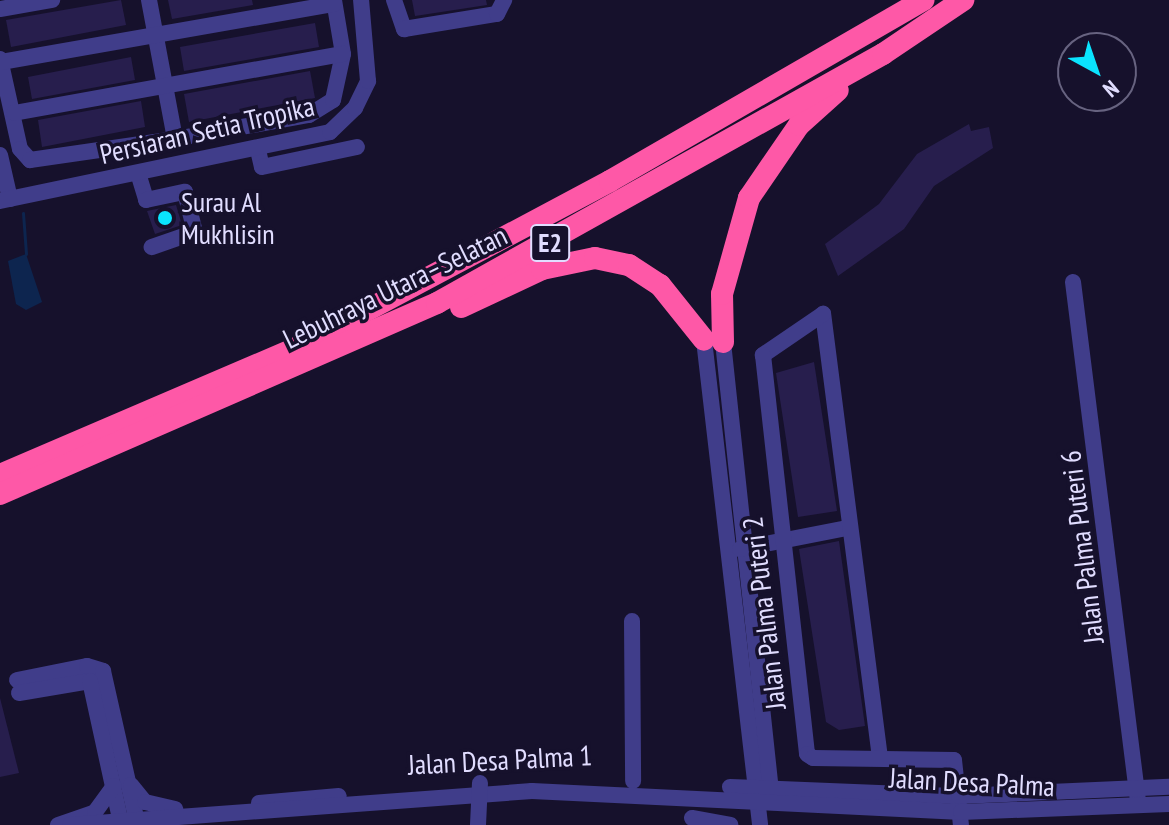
<!DOCTYPE html>
<meta charset="utf-8">
<style>
body{margin:0}
#map{position:relative;width:1169px;height:825px;overflow:hidden;background:#16112c;font-family:"PT Sans Narrow",sans-serif}
div>[style]{position:absolute}
[style*='--x']{left:calc(var(--x)*1px);top:calc(var(--y)*1px);width:calc(var(--w)*1px);rotate:calc(var(--a)*1deg)}
.water>*{inset:0;background:#0d254f}
.stream>*{height:3px;margin:-1.5px;padding:0 1.5px;transform-origin:1.5px;border-radius:1.5px;background:#0d254f}
.building>*{inset:0;background:#271e4d}
.minor>*{height:16px;margin:-8px;padding:0 8px;transform-origin:8px;border-radius:8px;background:#403d8a}
.highway>*{height:22px;margin:-11px;padding:0 11px;transform-origin:11px;border-radius:11px;background:#fe58a7}
.dots>*{width:22px;height:22px;translate:-50% -50%;box-sizing:border-box;border:4px solid #16112c;border-radius:50%}
span{translate:-50% -50%;white-space:nowrap;text-align:center;line-height:1.15;-webkit-text-stroke:7px #16112c;paint-order:stroke}
.shield-label span{padding:2px 6px;background:#16112c;border:2px solid;border-radius:6px;-webkit-text-stroke-width:0}
.shield-label{font-size:26px;color:#e1ddff;font-weight:700}
.street-label{font-size:28px;color:#e1ddff}
.poi-label{font-size:28px;color:#e1ddff}
.left{translate:0 -50%;text-align:left}
.north{position:absolute;left:1057px;top:32px;width:80px;height:80px;box-sizing:border-box;background:#16112c;border:2px solid #676380;border-radius:50%;rotate:140deg;font-size:22px;font-weight:700;line-height:32px;text-align:center;color:#e1ddff}
.north::after{content:'';display:block;margin:auto;width:28px;height:36px;background:#0ae4fe;clip-path:polygon(50% 0,100% 100%,50% 72%,0 100%)}
</style>
<div id="map">
<div class="water">
<i style="clip-path:polygon(26px 254px,42px 302px,26px 310px,16px 304px,8px 261px)"></i>
</div>
<div class="stream">
<i style="--x:23;--y:213;--w:41;--a:85.8"></i>
</div>
<div class="building">
<i style="clip-path:polygon(121px 0,126px 25px,11px 47px,6px 20px)"></i>
<i style="clip-path:polygon(168px 0,252px 0,253px 5px,172px 19px)"></i>
<i style="clip-path:polygon(412px 0,486px 0,487px 5px,415px 16px)"></i>
<i style="clip-path:polygon(315px 23px,319px 47px,184px 71px,180px 47px)"></i>
<i style="clip-path:polygon(131px 57px,135px 80px,32px 99px,28px 77px)"></i>
<i style="clip-path:polygon(310px 71px,315px 98px,189px 122px,184px 94px)"></i>
<i style="clip-path:polygon(141px 101px,145px 127px,42px 147px,38px 120px)"></i>
<i style="clip-path:polygon(969px 124px,971px 131px,989px 127px,993px 148px,934px 186px,904px 229px,838px 276px,825px 244px,879px 204px,917px 154px)"></i>
<i style="clip-path:polygon(176px 205px,182px 225px,155px 234px,147px 211px)"></i>
<i style="clip-path:polygon(814px 362px,837px 511px,798px 517px,776px 373px)"></i>
<i style="clip-path:polygon(839px 541px,865px 726px,839px 730px,826px 722px,799px 549px)"></i>
<i style="clip-path:polygon(0 698px,19px 773px,0 777px)"></i>
</div>
<div class="minor">
<i style="--x:149;--y:0;--w:141;--a:79.4"></i>
<i style="--x:394;--y:0;--w:31;--a:71"></i>
<i style="--x:404;--y:29;--w:94;--a:-9.2"></i>
<i style="--x:497;--y:14;--w:16;--a:-63"></i>
<i style="--x:0;--y:9;--w:53;--a:-9.8"></i>
<i style="--x:0;--y:59;--w:92;--a:77.5"></i>
<i style="--x:20;--y:149;--w:15;--a:48"></i>
<i style="--x:30;--y:160;--w:147;--a:-8.2"></i>
<i style="--x:175;--y:139;--w:136;--a:-10.2"></i>
<i style="--x:309;--y:115;--w:28;--a:-32"></i>
<i style="--x:333;--y:100;--w:47;--a:-77.7"></i>
<i style="--x:343;--y:54;--w:55;--a:-99.5"></i>
<i style="--x:1;--y:62;--w:338;--a:-9.9"></i>
<i style="--x:14;--y:113;--w:334;--a:-10.2"></i>
<i style="--x:258;--y:150;--w:17;--a:77"></i>
<i style="--x:262;--y:167;--w:97;--a:-11.9"></i>
<i style="--x:0;--y:155;--w:45;--a:77.2"></i>
<i style="--x:138;--y:173;--w:28;--a:73"></i>
<i style="--x:146;--y:200;--w:40;--a:-12"></i>
<i style="--x:185;--y:192;--w:41;--a:76"></i>
<i style="--x:195;--y:232;--w:46;--a:160.8"></i>
<i style="--x:0;--y:201;--w:337;--a:-11.8"></i>
<i style="--x:330;--y:132;--w:35;--a:-44"></i>
<i style="--x:355;--y:108;--w:30;--a:-64"></i>
<i style="--x:368;--y:81;--w:81;--a:-94.9"></i>
<i style="--x:1073;--y:282;--w:523;--a:82.86"></i>
<i style="--x:704;--y:340;--w:488;--a:83.4"></i>
<i style="--x:723;--y:342;--w:458;--a:83.9"></i>
<i style="--x:740;--y:549;--w:109;--a:-11.1"></i>
<i style="--x:632;--y:621;--w:160;--a:89.6"></i>
<i style="--x:17;--y:680;--w:71;--a:-11.3"></i>
<i style="--x:87;--y:666;--w:17;--a:17"></i>
<i style="--x:103;--y:671;--w:150;--a:77.3"></i>
<i style="--x:19;--y:693;--w:72;--a:-9.6"></i>
<i style="--x:90;--y:681;--w:141;--a:77.7"></i>
<i style="--x:880;--y:758;--w:448;--a:-97.3"></i>
<i style="--x:823;--y:314;--w:73;--a:145.7"></i>
<i style="--x:763;--y:355;--w:401;--a:83.7"></i>
<i style="--x:807;--y:754;--w:7;--a:34"></i>
<i style="--x:813;--y:758;--w:141;--a:0.8"></i>
<i style="--x:954;--y:760;--w:65;--a:83.9"></i>
<i style="--x:131;--y:785;--w:22;--a:51"></i>
<i style="--x:145;--y:802;--w:31;--a:13"></i>
<i style="--x:730;--y:787;--w:229;--a:2.3"></i>
<i style="--x:959;--y:796;--w:210;--a:-2.5"></i>
<i style="--x:259;--y:803;--w:80;--a:-5"></i>
<i style="--x:692;--y:818;--w:39;--a:10"></i>
<i style="--x:58;--y:825;--w:39;--a:-19"></i>
<i style="--x:95;--y:812;--w:32;--a:-54"></i>
<i style="--x:70;--y:825;--w:463;--a:-4.2"></i>
<i style="--x:532;--y:791;--w:430;--a:2.8"></i>
<i style="--x:961;--y:812;--w:208;--a:-2.2"></i>
<i style="--x:478;--y:825;--w:42;--a:-87.3"></i>
</div>
<div class="highway">
<i style="--x:461;--y:307;--w:89;--a:-25.1"></i>
<i style="--x:542;--y:269;--w:54;--a:-11.7"></i>
<i style="--x:595;--y:258;--w:35;--a:12"></i>
<i style="--x:629;--y:265;--w:37;--a:33"></i>
<i style="--x:660;--y:285;--w:70;--a:51.3"></i>
<i style="--x:723;--y:342;--w:48;--a:-91.2"></i>
<i style="--x:722;--y:294;--w:100;--a:-74.3"></i>
<i style="--x:749;--y:198;--w:88;--a:-55.6"></i>
<i style="--x:799;--y:125;--w:52;--a:-41.9"></i>
<i style="--x:0;--y:475;--w:324;--a:-23.2"></i>
<i style="--x:298;--y:347;--w:353;--a:-28"></i>
<i style="--x:610;--y:181;--w:362;--a:-30"></i>
<i style="--x:0;--y:494;--w:477;--a:-23.6"></i>
<i style="--x:437;--y:303;--w:511;--a:-29.17"></i>
<i style="--x:883;--y:54;--w:97;--a:-34"></i>
</div>
<div class="dots">
<i style="left:165px;top:218px;background:#0ae4fe"></i>
</div>
<div class="shield-label">
<span style="left:550px;top:243px">E2</span>
</div>
<div class="street-label">
<span style="left:207px;top:130px;rotate:-13deg">Persiaran Setia Tropika</span>
<span style="left:395px;top:287px;rotate:-26deg">Lebuhraya Utara–Selatan</span>
<span style="left:1082px;top:547px;rotate:-97deg">Jalan Palma Puteri 6</span>
<span style="left:764px;top:613px;rotate:-97deg">Jalan Palma Puteri 2</span>
<span style="left:500px;top:760px;rotate:-3deg">Jalan Desa Palma 1</span>
<span style="left:972px;top:782px;rotate:3deg">Jalan Desa Palma</span>
</div>
<div class="poi-label">
<span class="left" style="left:181px;top:218px">Surau Al<br>Mukhlisin</span>
</div>
<div class="north">N</div>
</div>
